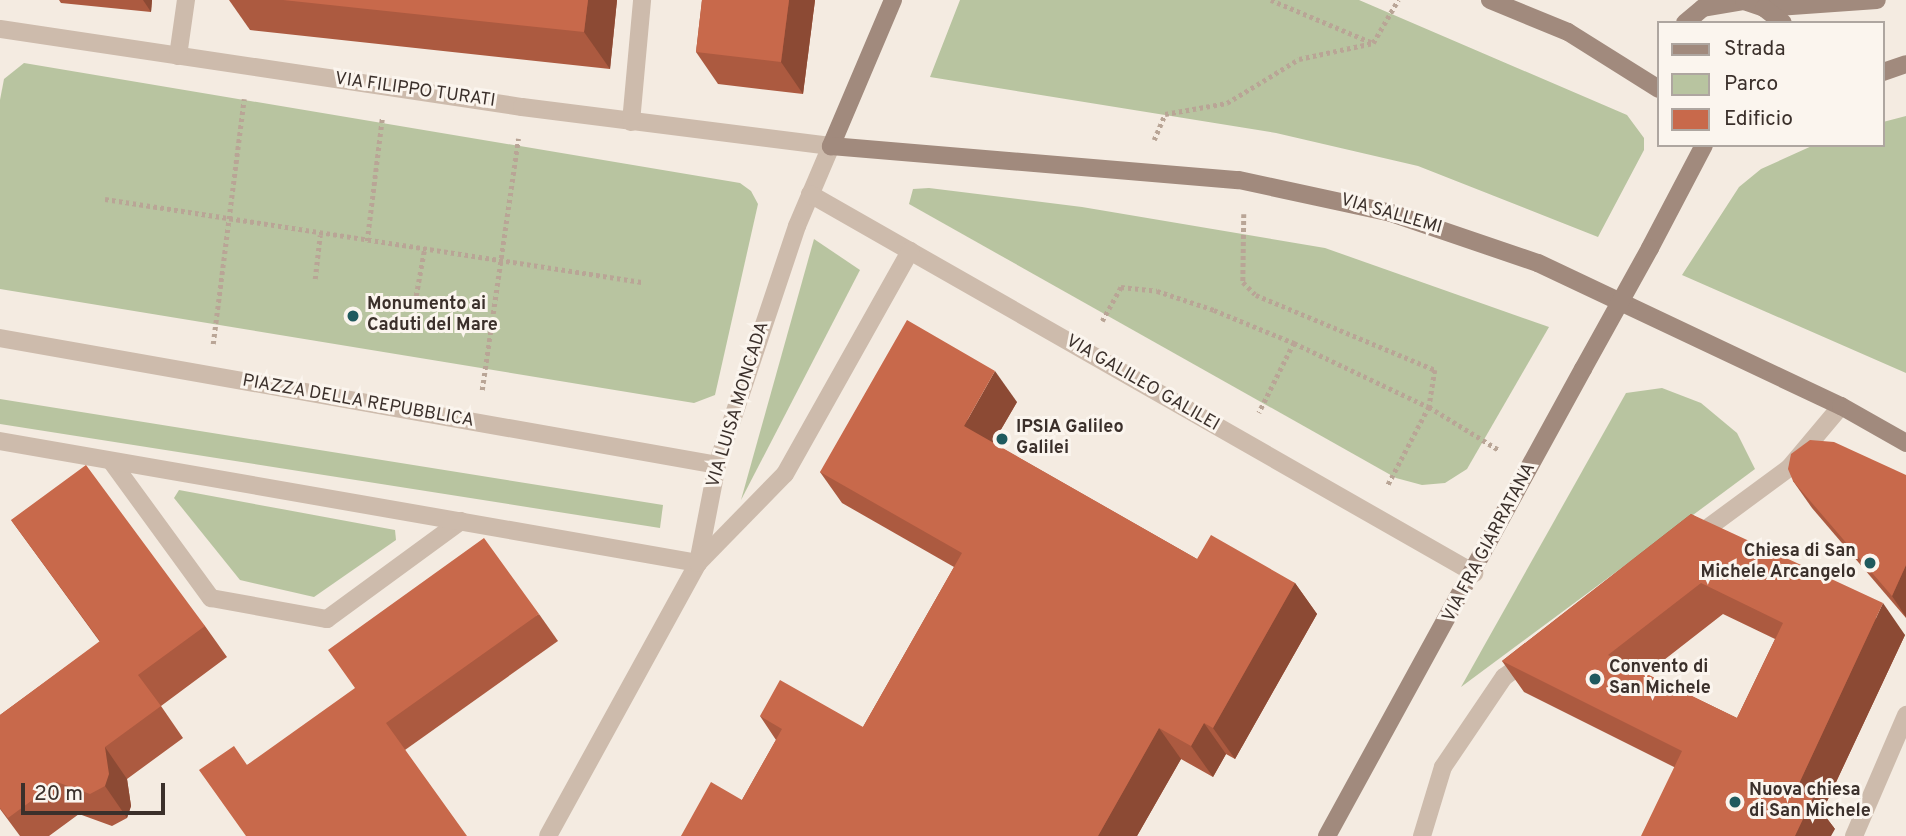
<!DOCTYPE html>
<style>
body{margin:0}
#map{position:relative;width:1906px;height:836px;overflow:hidden;background:#f4ebe1;font-family:Overpass,sans-serif}
div>[style]{position:absolute}
[style*='--x']{left:calc(var(--x)*1px);top:calc(var(--y)*1px);width:calc(var(--w)*1px);rotate:calc(var(--a)*1deg)}
.green>*{inset:0;background:#b8c4a0}
.path>*{height:4.5px;margin-top:-2.25px;transform-origin:0;background:repeating-linear-gradient(90deg,#b9a596 0 3.5px,transparent 0 7px)}
.lane>*{height:18px;margin:-9px;padding:0 9px;transform-origin:9px;border-radius:9px;background:#cdbbac}
.street>*{height:18px;margin:-9px;padding:0 9px;transform-origin:9px;border-radius:9px;background:#cdbbac}
.secondary>*{height:18px;margin:-9px;padding:0 9px;transform-origin:9px;border-radius:9px;background:#a18a7d}
.secondary-bridge>*{height:18px;margin:-9px;padding:0 9px;transform-origin:9px;border-radius:9px;background:#a18a7d}
.wall>*{inset:0;background:#ac5a40}
.shaded-wall>*{inset:0;background:#8c4a34}
.building>*{inset:0;background:#c8694b}
.dots>*{width:19px;height:19px;translate:-50% -50%;box-sizing:border-box;border:4px solid #fbf5ee;border-radius:50%}
span{translate:-50% -50%;white-space:nowrap;text-align:center;line-height:1.15;-webkit-text-stroke:6px #fbf5ee;paint-order:stroke}
.street-label{font-size:18px;color:#3b302b}
.poi-label{font-size:18px;color:#3b302b;font-weight:700}
.left{translate:0 -50%;text-align:left}
.right{translate:-100% -50%;text-align:right}
.legend{position:absolute;left:1657px;top:21px;width:228px;height:126px;box-sizing:border-box;background:#fbf5ee;border:2px solid #aea6a0;margin:0;padding:9px 12px;list-style:none;font-size:21px;color:#3b302b}
.legend li{display:flex;align-items:center;gap:14px;height:35px}
.legend b{width:35px;border:2px solid #aea6a0}
.scale{position:absolute;left:21px;top:783px;width:144px;height:32px;box-sizing:border-box;border:4px solid #3b302b;border-top:0;padding-left:9px;font-size:21px;line-height:24px;white-space:nowrap;color:#3b302b;-webkit-text-stroke:5px #fbf5ee;paint-order:stroke}
</style>
<div id="map">
<div class="green">
<i style="clip-path:polygon(960px 0,1359px 0,1627px 115px,1644px 138px,1644px 150px,1598px 237px,1418px 166px,1276px 133px,930px 77px)"></i>
<i style="clip-path:polygon(24px 63px,740px 183px,751px 191px,758px 204px,715px 395px,694px 403px,0 289px,0 100px,4px 79px)"></i>
<i style="clip-path:polygon(1906px 116px,1906px 373px,1682px 275px,1739px 187px,1761px 169px,1814px 145px,1883px 145px,1883px 122px)"></i>
<i style="clip-path:polygon(929px 188px,1082px 207px,1325px 248px,1549px 327px,1467px 469px,1445px 483px,1422px 485px,1396px 478px,909px 204px,913px 189px)"></i>
<i style="clip-path:polygon(814px 239px,860px 270px,741px 500px)"></i>
<i style="clip-path:polygon(1662px 388px,1701px 403px,1737px 433px,1755px 469px,1461px 687px,1626px 393px)"></i>
<i style="clip-path:polygon(0 399px,663px 505px,660px 528px,0 424px)"></i>
<i style="clip-path:polygon(179px 490px,395px 530px,396px 540px,314px 597px,240px 580px,174px 498px)"></i>
</div>
<div class="path">
<i style="--x:1271;--y:0;--w:111;--a:22.9"></i>
<i style="--x:1373;--y:43;--w:50;--a:-59.8"></i>
<i style="--x:1154;--y:140;--w:28;--a:-67"></i>
<i style="--x:1165;--y:114;--w:63;--a:-10.1"></i>
<i style="--x:1227;--y:103;--w:84;--a:-31.4"></i>
<i style="--x:1299;--y:59;--w:76;--a:-12.2"></i>
<i style="--x:105;--y:199;--w:543;--a:8.79"></i>
<i style="--x:1244;--y:214;--w:68;--a:90.8"></i>
<i style="--x:1243;--y:282;--w:18;--a:45"></i>
<i style="--x:1256;--y:295;--w:194;--a:22.7"></i>
<i style="--x:1435;--y:370;--w:37;--a:99"></i>
<i style="--x:1429;--y:407;--w:82;--a:31.6"></i>
<i style="--x:367;--y:241;--w:123;--a:-83"></i>
<i style="--x:315;--y:279;--w:44;--a:-83.5"></i>
<i style="--x:416;--y:296;--w:46;--a:-79.9"></i>
<i style="--x:1102;--y:321;--w:39;--a:-61"></i>
<i style="--x:1121;--y:287;--w:36;--a:6"></i>
<i style="--x:1157;--y:291;--w:60;--a:18.4"></i>
<i style="--x:1214;--y:310;--w:87;--a:22.4"></i>
<i style="--x:1294;--y:343;--w:78;--a:116.6"></i>
<i style="--x:1294;--y:343;--w:149;--a:25.4"></i>
<i style="--x:1429;--y:407;--w:88;--a:117.7"></i>
<i style="--x:213;--y:344;--w:247;--a:-82.8"></i>
<i style="--x:482;--y:390;--w:254;--a:-81.8"></i>
</div>
<div class="lane">
<i style="--x:111;--y:461;--w:170;--a:53.9"></i>
<i style="--x:211;--y:598;--w:118;--a:10.3"></i>
<i style="--x:327;--y:619;--w:166;--a:-36.2"></i>
<i style="--x:1854;--y:836;--w:132;--a:-66.7"></i>
</div>
<div class="street">
<i style="--x:0;--y:29;--w:528;--a:8.5"></i>
<i style="--x:522;--y:107;--w:311;--a:7.2"></i>
<i style="--x:831;--y:146;--w:87;--a:113"></i>
<i style="--x:797;--y:226;--w:252;--a:108.5"></i>
<i style="--x:717;--y:465;--w:100;--a:101"></i>
<i style="--x:698;--y:563;--w:311;--a:118.8"></i>
<i style="--x:178;--y:56;--w:57;--a:-81.9"></i>
<i style="--x:631;--y:122;--w:122;--a:-84.8"></i>
<i style="--x:810;--y:194;--w:765;--a:29.72"></i>
<i style="--x:0;--y:338;--w:728;--a:10.04"></i>
<i style="--x:0;--y:441;--w:709;--a:9.91"></i>
<i style="--x:1694;--y:538;--w:118;--a:-36.4"></i>
<i style="--x:1789;--y:468;--w:81;--a:-50"></i>
<i style="--x:698;--y:563;--w:124;--a:-45.7"></i>
<i style="--x:785;--y:474;--w:256;--a:-60.7"></i>
<i style="--x:1422;--y:836;--w:72;--a:-73.1"></i>
<i style="--x:1443;--y:767;--w:109;--a:-55.9"></i>
<i style="--x:1504;--y:677;--w:29;--a:-36"></i>
</div>
<div class="secondary">
<i style="--x:893;--y:0;--w:159;--a:113"></i>
<i style="--x:831;--y:146;--w:409;--a:4.8"></i>
<i style="--x:1239;--y:180;--w:156;--a:12.2"></i>
<i style="--x:1391;--y:213;--w:155;--a:18.8"></i>
<i style="--x:1538;--y:263;--w:335;--a:25.3"></i>
<i style="--x:1841;--y:406;--w:75;--a:29.6"></i>
<i style="--x:1490;--y:0;--w:84;--a:22.3"></i>
<i style="--x:1568;--y:32;--w:107;--a:32.1"></i>
<i style="--x:1764;--y:8;--w:113;--a:-4"></i>
<i style="--x:1685;--y:23;--w:23;--a:-40"></i>
<i style="--x:1703;--y:8;--w:42;--a:-9.7"></i>
<i style="--x:1744;--y:1;--w:21;--a:19"></i>
<i style="--x:1764;--y:8;--w:24;--a:38"></i>
<i style="--x:1883;--y:72;--w:24;--a:-19"></i>
<i style="--x:1650;--y:248;--w:116;--a:-62.3"></i>
<i style="--x:1327;--y:836;--w:533;--a:-61.27"></i>
</div>
<div class="secondary-bridge">
<i style="--x:1583;--y:369;--w:138;--a:-61"></i>
</div>
<div class="wall">
<i style="clip-path:polygon(59px 0,152px 0,151px 12px,61px 3px)"></i>
<i style="clip-path:polygon(229px 0,617px 0,610px 69px,250px 30px)"></i>
<i style="clip-path:polygon(702px 0,815px 0,803px 94px,718px 84px,696px 52px)"></i>
<i style="clip-path:polygon(1017px 402px,993px 443px,1197px 559px,1295px 583px,1317px 614px,1235px 759px,1226px 754px,1213px 777px,1181px 759px,1137px 836px,681px 836px,742px 800px,776px 740px,760px 716px,863px 727px,954px 567px,842px 503px,820px 472px)"></i>
<i style="clip-path:polygon(1906px 475px,1906px 618px,1812px 508px,1793px 481px)"></i>
<i style="clip-path:polygon(evenodd,1691px 514px,1905px 635px,1822px 812px,1835px 829px,1674px 767px,1524px 692px,1502px 661px,1691px 514px,1723px 614px,1775px 639px,1737px 718px,1646px 674px,1723px 614px)"></i>
<i style="clip-path:polygon(11px 520px,205px 626px,227px 657px,161px 706px,183px 738px,127px 779px,131px 806px,127px 818px,112px 826px,79px 814px,49px 836px,20px 836px,0 809px,0 715px,100px 642px)"></i>
<i style="clip-path:polygon(539px 614px,558px 641px,405px 750px,247px 765px)"></i>
</div>
<div class="shaded-wall">
<i style="clip-path:polygon(143px 0,152px 0,151px 12px)"></i>
<i style="clip-path:polygon(588px 0,617px 0,610px 69px,584px 32px)"></i>
<i style="clip-path:polygon(789px 0,815px 0,803px 94px,781px 62px)"></i>
<i style="clip-path:polygon(995px 371px,1017px 402px,985px 457px,964px 426px)"></i>
<i style="clip-path:polygon(1906px 565px,1906px 617px,1892px 596px)"></i>
<i style="clip-path:polygon(1295px 583px,1317px 614px,1235px 759px,1213px 728px)"></i>
<i style="clip-path:polygon(1883px 603px,1905px 635px,1822px 812px,1835px 829px,1831px 836px,1795px 836px,1796px 790px)"></i>
<i style="clip-path:polygon(1204px 723px,1226px 754px,1213px 777px,1191px 746px)"></i>
<i style="clip-path:polygon(1159px 728px,1181px 759px,1137px 836px,1098px 836px)"></i>
<i style="clip-path:polygon(105px 747px,127px 779px,131px 806px,127px 818px,105px 786px)"></i>
</div>
<div class="building">
<i style="clip-path:polygon(283px 0,588px 0,584px 32px)"></i>
<i style="clip-path:polygon(702px 0,789px 0,781px 62px,696px 52px)"></i>
<i style="clip-path:polygon(907px 320px,995px 371px,964px 426px,1197px 559px,1211px 535px,1295px 583px,1213px 728px,1204px 723px,1191px 746px,1159px 728px,1098px 836px,681px 836px,711px 782px,742px 800px,782px 729px,760px 716px,780px 680px,863px 727px,962px 553px,820px 472px)"></i>
<i style="clip-path:polygon(1810px 440px,1834px 442px,1906px 475px,1906px 565px,1892px 596px,1793px 481px,1788px 469px,1791px 454px)"></i>
<i style="clip-path:polygon(86px 465px,205px 626px,138px 675px,161px 706px,105px 747px,109px 774px,105px 786px,90px 794px,57px 782px,8px 818px,0 808px,0 715px,100px 641px,11px 520px)"></i>
<i style="clip-path:polygon(evenodd,1691px 514px,1883px 603px,1796px 790px,1813px 798px,1795px 836px,1641px 836px,1682px 751px,1502px 661px,1691px 514px,1701px 583px,1783px 623px,1737px 718px,1608px 655px,1701px 583px)"></i>
<i style="clip-path:polygon(484px 538px,539px 614px,386px 723px,467px 836px,246px 836px,199px 770px,234px 746px,247px 765px,355px 688px,328px 650px)"></i>
</div>
<div class="dots">
<i style="left:353px;top:316px;background:#1f5a5e"></i>
<i style="left:1002px;top:439px;background:#1f5a5e"></i>
<i style="left:1870px;top:563px;background:#1f5a5e"></i>
<i style="left:1595px;top:679px;background:#1f5a5e"></i>
<i style="left:1735px;top:802px;background:#1f5a5e"></i>
</div>
<div class="street-label">
<span style="left:415px;top:91px;rotate:8deg">VIA FILIPPO TURATI</span>
<span style="left:1391px;top:215px;rotate:16deg">VIA SALLEMI</span>
<span style="left:1142px;top:384px;rotate:30deg">VIA GALILEO GALILEI</span>
<span style="left:358px;top:402px;rotate:10deg">PIAZZA DELLA REPUBBLICA</span>
<span style="left:739px;top:405px;rotate:-73deg">VIA LUISA MONCADA</span>
<span style="left:1490px;top:543px;rotate:-62deg">VIA FRA GIARRATANA</span>
</div>
<div class="poi-label">
<span class="left" style="left:367px;top:316px">Monumento ai<br>Caduti del Mare</span>
<span class="left" style="left:1016px;top:439px">IPSIA Galileo<br>Galilei</span>
<span class="right" style="left:1856px;top:563px">Chiesa di San<br>Michele Arcangelo</span>
<span class="left" style="left:1609px;top:679px">Convento di<br>San Michele</span>
<span class="left" style="left:1749px;top:802px">Nuova chiesa<br>di San Michele</span>
</div>
<ul class="legend">
<li><b style="height:9px;background:#a18a7d"></b>Strada</li>
<li><b style="height:19px;background:#b8c4a0"></b>Parco</li>
<li><b style="height:19px;background:#c8694b"></b>Edificio</li>
</ul>
<div class="scale">20 m</div>
</div>
